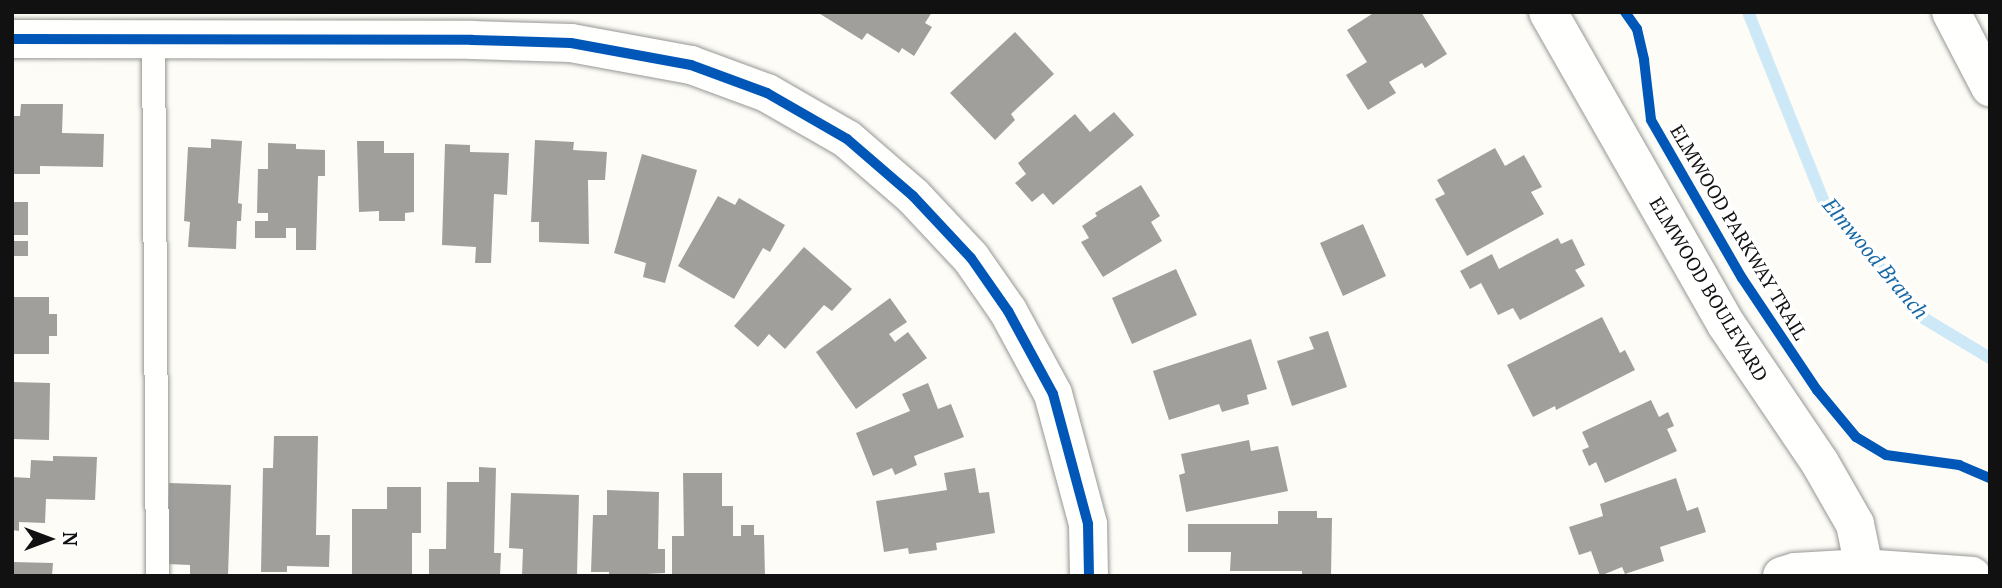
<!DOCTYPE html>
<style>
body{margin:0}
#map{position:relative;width:2002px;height:588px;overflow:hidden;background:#fdfcf7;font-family:"PT Serif",serif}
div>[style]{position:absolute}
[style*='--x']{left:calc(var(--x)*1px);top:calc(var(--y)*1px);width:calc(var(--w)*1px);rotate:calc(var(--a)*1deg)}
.stream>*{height:12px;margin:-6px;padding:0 6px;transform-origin:6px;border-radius:6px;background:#cde8f7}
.building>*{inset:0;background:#a19f9c}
.roads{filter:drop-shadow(0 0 2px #979795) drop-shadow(0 0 2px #979795)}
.lane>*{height:23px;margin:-11.5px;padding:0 11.5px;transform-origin:11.5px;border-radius:11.5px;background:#fffffe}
.street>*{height:38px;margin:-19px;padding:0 19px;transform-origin:19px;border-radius:19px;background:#fffffe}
.cycleway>*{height:10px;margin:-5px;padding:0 5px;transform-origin:5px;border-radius:5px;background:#0057b8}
span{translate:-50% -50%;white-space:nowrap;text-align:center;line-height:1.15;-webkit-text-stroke:7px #fff;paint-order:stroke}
.street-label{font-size:19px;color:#111}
.water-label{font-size:21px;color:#1768a6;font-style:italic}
.frame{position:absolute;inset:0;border:14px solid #111;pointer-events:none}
.north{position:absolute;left:14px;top:504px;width:70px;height:70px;-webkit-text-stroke:5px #fff;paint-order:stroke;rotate:90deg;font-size:19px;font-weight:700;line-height:28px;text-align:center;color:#111}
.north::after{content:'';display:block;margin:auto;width:24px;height:32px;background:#111;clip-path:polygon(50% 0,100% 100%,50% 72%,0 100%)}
</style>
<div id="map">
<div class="stream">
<i style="--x:1748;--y:12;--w:208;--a:68.2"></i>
<i style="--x:1825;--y:205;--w:152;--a:48.7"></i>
<i style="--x:1925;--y:319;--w:76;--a:31"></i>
</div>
<div class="building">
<i style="clip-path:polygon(817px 12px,932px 12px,925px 23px,932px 27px,914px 56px,902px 48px,899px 53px,867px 33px,862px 40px)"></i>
<i style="clip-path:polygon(1375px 12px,1421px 12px,1447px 54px,1425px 68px,1422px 63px,1389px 82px,1396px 93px,1368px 110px,1346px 75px,1367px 62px,1347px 30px)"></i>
<i style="clip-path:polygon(1015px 32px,1054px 74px,1011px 114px,1015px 120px,995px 140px,950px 93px)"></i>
<i style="clip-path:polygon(21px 104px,63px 104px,62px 133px,104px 134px,103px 167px,40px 166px,40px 174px,12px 174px,12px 116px,20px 116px)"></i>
<i style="clip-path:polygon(1114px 112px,1134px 135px,1053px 205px,1043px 193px,1032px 202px,1015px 183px,1026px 174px,1018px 163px,1075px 114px,1090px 132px)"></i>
<i style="clip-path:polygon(211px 139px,242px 141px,238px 203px,242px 204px,241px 221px,237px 221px,236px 249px,188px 247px,190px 222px,184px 221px,188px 147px,211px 148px)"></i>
<i style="clip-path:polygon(535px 140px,574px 142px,573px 150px,607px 152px,605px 180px,588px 180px,589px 244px,539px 242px,539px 222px,531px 222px)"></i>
<i style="clip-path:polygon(357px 141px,384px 141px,384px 153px,414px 153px,414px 212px,405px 213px,405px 221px,379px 221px,379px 211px,359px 212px)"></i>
<i style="clip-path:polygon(268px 143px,296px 144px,296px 149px,325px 150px,325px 176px,318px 176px,316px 250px,296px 250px,296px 228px,286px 228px,286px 238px,255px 238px,255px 221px,268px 221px,268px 213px,257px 213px,258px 169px,268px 169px)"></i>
<i style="clip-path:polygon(445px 144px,470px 145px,470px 152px,509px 153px,507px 195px,494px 194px,491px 263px,475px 263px,476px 247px,442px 245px)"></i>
<i style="clip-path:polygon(1495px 148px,1505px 166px,1524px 155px,1542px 187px,1531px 192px,1544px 214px,1467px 256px,1435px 199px,1445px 194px,1437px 180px)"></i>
<i style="clip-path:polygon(642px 154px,697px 170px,665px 283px,643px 277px,646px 263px,614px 253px)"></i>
<i style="clip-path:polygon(1141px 185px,1160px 216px,1151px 222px,1162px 241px,1103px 277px,1081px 242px,1089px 238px,1082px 226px,1097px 216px,1095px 213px)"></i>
<i style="clip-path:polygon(718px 196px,735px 205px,739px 198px,785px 225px,770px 252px,763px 248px,734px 299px,678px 266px)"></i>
<i style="clip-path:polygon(12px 202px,28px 202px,28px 235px,12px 235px)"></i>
<i style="clip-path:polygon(1363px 224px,1386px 276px,1343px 296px,1320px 243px)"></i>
<i style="clip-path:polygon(1558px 238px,1561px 244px,1572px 239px,1585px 265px,1575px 270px,1585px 286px,1520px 320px,1513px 308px,1498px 315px,1481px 283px,1470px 289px,1460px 271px,1492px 254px,1499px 269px)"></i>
<i style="clip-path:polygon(12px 241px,28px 241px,28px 256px,12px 256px)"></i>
<i style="clip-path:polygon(804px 247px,852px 289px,832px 311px,824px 305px,785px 349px,769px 334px,758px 347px,734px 326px)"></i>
<i style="clip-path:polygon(1176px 269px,1197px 315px,1132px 344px,1112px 298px)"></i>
<i style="clip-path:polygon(12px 297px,49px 297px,49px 314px,57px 314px,57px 336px,49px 336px,49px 354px,12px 354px)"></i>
<i style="clip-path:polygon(890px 298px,907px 322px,889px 334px,895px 342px,908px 332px,927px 358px,856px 409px,816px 352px)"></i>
<i style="clip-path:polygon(1602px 317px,1620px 353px,1625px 350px,1635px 370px,1556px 410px,1555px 406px,1533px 417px,1507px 365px)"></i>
<i style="clip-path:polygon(1328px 331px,1347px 387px,1292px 406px,1277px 361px,1314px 349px,1309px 337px)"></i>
<i style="clip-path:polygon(1251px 339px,1267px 389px,1247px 395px,1249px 404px,1222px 412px,1219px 404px,1169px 420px,1153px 371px)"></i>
<i style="clip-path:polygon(12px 382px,50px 383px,49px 440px,12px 439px)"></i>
<i style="clip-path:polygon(928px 383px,938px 409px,951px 404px,964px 437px,914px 456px,917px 465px,895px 475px,892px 468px,873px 476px,856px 433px,910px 411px,902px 394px)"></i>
<i style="clip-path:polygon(1651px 400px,1659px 417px,1668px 412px,1674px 426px,1667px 429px,1677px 451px,1605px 483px,1596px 462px,1589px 466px,1582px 450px,1589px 447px,1582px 432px)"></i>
<i style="clip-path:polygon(274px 436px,318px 436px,316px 535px,330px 535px,329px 567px,287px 566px,287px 572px,261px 572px,263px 468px,273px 468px)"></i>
<i style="clip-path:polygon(1249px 440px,1251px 451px,1278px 446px,1288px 491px,1186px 512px,1179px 475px,1185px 473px,1181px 454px)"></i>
<i style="clip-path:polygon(53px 456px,97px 457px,95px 500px,46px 499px,45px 523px,19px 522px,19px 531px,12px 530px,12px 477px,30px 478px,31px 460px,53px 461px)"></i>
<i style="clip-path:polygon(479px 467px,496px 468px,494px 553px,501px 553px,500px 576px,429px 576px,429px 549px,446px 549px,447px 482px,479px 482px)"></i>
<i style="clip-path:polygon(975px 468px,979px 493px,989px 492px,995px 533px,936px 543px,937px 550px,909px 554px,908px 548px,884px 552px,876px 501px,947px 490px,944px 473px)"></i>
<i style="clip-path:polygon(683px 473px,722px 473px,722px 506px,733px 506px,733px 536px,741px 536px,741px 525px,754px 525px,754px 535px,764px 535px,765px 576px,672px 576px,672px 536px,684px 536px)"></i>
<i style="clip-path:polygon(1676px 478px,1687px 511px,1698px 507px,1706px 532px,1660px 547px,1664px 561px,1625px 574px,1622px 567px,1600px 576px,1591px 551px,1579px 555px,1569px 527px,1603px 516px,1600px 504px)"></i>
<i style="clip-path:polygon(169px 483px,231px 485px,228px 576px,190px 576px,190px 565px,167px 564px)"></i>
<i style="clip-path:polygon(387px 487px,421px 487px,421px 533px,412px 533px,412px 575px,352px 575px,352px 509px,387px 509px)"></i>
<i style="clip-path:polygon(607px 490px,659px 492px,658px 549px,665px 549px,665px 573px,609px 576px,609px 572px,591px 572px,593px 515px,607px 515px)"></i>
<i style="clip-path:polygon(511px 493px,579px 495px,577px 576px,522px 576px,523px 549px,509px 548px)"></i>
<i style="clip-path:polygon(1278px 511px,1317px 511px,1317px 518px,1332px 518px,1331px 576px,1302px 576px,1302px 571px,1230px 571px,1231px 552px,1188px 552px,1188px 524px,1278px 524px)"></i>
<i style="clip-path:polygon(12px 562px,53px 563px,52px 576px,12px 576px)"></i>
</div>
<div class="roads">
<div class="lane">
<i style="--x:153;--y:39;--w:537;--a:89.57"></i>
</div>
<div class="street">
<i style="--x:1548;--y:12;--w:359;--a:60.3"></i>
<i style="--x:1726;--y:324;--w:168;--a:55.9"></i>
<i style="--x:1820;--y:463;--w:70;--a:60.2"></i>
<i style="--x:1855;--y:524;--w:45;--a:78.4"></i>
<i style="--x:1951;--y:12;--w:85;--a:62.5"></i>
<i style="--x:12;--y:39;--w:460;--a:0.1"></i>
<i style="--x:472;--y:40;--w:99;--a:1.7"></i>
<i style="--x:571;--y:43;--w:122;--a:10.4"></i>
<i style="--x:691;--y:65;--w:81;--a:20.2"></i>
<i style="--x:767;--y:93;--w:92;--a:29.9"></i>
<i style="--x:847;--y:139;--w:87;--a:40.8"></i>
<i style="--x:913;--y:196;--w:85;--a:46.9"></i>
<i style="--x:971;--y:258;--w:65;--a:55.1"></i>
<i style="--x:1008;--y:311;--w:94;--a:61.5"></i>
<i style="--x:1053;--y:394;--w:135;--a:74.9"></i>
<i style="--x:1088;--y:524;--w:52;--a:88.9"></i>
<i style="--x:1782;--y:576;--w:14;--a:-17"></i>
<i style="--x:1795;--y:572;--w:69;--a:-3.3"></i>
<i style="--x:1864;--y:568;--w:108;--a:4.2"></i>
</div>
</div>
<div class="cycleway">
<i style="--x:1625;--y:12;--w:21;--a:55"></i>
<i style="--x:1637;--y:29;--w:32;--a:77"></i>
<i style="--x:1644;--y:60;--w:60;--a:83.3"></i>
<i style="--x:1651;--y:120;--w:182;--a:60.1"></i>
<i style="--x:1742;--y:278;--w:135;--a:56.2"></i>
<i style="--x:1817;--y:390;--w:61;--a:50.3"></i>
<i style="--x:1856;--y:437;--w:35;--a:31"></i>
<i style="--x:1886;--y:455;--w:74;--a:7.8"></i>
<i style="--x:1959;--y:465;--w:34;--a:23"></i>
<i style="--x:12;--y:39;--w:460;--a:0.1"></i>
<i style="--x:472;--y:40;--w:99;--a:1.7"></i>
<i style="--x:571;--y:43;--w:122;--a:10.4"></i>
<i style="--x:691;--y:65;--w:81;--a:20.2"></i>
<i style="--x:767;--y:93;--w:92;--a:29.9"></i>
<i style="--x:847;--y:139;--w:87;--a:40.8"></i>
<i style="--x:913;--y:196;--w:85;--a:46.9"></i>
<i style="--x:971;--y:258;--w:65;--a:55.1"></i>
<i style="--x:1008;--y:311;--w:94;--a:61.5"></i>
<i style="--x:1053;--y:394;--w:135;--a:74.9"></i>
<i style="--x:1088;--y:524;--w:52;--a:88.9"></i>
</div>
<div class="street-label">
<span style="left:1739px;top:232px;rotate:59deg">ELMWOOD PARKWAY TRAIL</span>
<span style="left:1709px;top:289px;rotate:59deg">ELMWOOD BOULEVARD</span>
</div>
<div class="water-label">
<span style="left:1876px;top:258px;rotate:50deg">Elmwood Branch</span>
</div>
<div class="frame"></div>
<div class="north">N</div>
</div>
